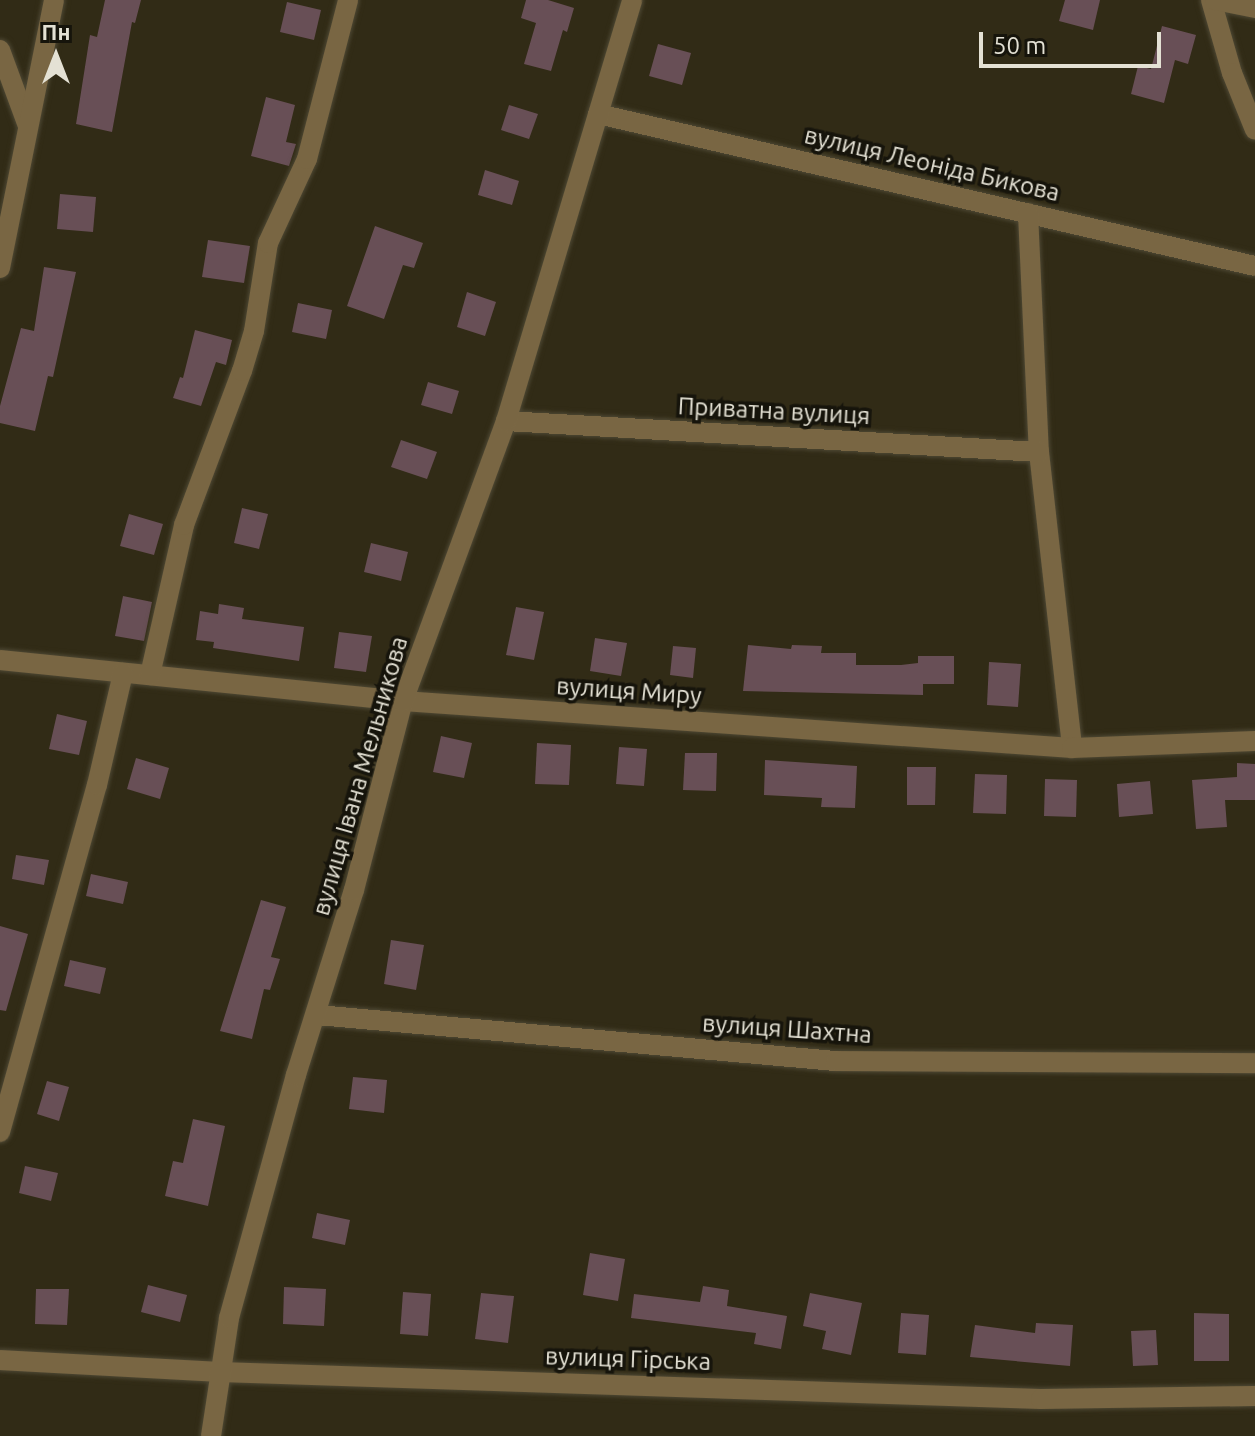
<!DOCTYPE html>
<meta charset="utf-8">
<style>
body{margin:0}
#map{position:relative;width:1255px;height:1436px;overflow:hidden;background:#312b16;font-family:Ubuntu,sans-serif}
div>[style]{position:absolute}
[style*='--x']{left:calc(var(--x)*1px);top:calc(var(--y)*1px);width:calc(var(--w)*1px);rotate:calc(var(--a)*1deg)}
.building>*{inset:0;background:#684f56}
.roads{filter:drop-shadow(0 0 2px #4e4834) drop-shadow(0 0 2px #4e4834)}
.minor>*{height:20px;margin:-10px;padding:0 10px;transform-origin:10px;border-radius:10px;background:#796643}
span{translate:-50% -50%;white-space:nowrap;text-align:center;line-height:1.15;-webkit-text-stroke:7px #16140b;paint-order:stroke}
.street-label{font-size:24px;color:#e4e1d4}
.north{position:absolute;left:16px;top:16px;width:80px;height:80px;-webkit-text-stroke:6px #16140b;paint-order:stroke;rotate:0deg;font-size:22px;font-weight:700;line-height:32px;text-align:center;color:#e4e1d4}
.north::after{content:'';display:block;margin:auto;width:28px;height:36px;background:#e4e1d4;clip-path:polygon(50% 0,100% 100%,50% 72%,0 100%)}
.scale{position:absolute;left:979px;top:32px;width:182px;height:36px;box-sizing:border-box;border:4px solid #e4e1d4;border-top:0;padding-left:10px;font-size:24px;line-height:28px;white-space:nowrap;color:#e4e1d4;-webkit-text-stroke:6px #16140b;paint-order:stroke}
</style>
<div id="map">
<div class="building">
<i style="clip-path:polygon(105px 0,141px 0,135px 23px,132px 22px,112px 132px,76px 124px,90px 35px,97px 37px)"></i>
<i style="clip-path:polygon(526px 0,548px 0,574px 8px,567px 32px,563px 30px,551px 71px,524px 64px,536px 23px,521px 18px)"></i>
<i style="clip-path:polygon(1065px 0,1100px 0,1093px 30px,1059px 21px)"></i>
<i style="clip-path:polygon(287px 2px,321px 10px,314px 40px,280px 32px)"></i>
<i style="clip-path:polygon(1162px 26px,1196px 35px,1188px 64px,1175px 60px,1164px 103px,1131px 94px,1138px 66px,1151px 69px)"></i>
<i style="clip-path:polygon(658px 44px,691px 53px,682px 85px,649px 76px)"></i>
<i style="clip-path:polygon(266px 97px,295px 105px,286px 142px,296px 144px,289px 166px,251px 156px)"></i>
<i style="clip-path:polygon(509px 105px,538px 114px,529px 139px,501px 130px)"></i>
<i style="clip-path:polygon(485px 170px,519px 181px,512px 205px,478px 195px)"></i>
<i style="clip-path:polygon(60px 194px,96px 197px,93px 232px,57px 229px)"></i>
<i style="clip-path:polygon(375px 226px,423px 243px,414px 268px,403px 265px,384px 319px,347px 306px)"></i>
<i style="clip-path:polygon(208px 240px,250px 246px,244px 283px,202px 277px)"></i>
<i style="clip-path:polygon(44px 267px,76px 272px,53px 377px,48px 376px,35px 431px,0 423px,0 406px,21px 328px,34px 331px)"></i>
<i style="clip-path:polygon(467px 292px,496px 302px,485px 336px,457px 327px)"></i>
<i style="clip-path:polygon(298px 303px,332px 310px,326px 339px,292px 332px)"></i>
<i style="clip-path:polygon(195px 330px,232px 340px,226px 365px,216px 362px,201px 406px,173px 398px,180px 377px,183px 378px)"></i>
<i style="clip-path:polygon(428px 382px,459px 391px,452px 414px,421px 405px)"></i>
<i style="clip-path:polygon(401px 440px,437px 452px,427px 479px,391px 467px)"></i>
<i style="clip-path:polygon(242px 508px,268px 514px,259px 549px,234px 543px)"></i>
<i style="clip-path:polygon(129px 514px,163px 524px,154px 555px,120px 546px)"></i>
<i style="clip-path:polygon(371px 543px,408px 552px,401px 581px,364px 572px)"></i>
<i style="clip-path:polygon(123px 596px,152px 602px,144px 641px,115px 636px)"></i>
<i style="clip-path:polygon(219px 604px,244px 608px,242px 619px,304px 627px,299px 661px,213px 648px,214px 642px,196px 640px,200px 611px,218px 614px)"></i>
<i style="clip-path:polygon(516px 607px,544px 612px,534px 660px,506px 655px)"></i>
<i style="clip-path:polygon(339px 632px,372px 636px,366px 672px,334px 668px)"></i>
<i style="clip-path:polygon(595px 638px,627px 643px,621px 676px,590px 671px)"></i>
<i style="clip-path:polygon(748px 645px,791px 649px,792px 645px,822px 646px,821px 653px,856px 653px,856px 665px,901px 665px,918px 663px,918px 656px,954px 656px,954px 684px,923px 684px,923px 695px,743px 691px)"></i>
<i style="clip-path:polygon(673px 646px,696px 648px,693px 678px,670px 675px)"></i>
<i style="clip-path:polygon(989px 662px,1021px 664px,1018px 707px,987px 705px)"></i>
<i style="clip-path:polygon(57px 714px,87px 721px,79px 755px,49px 749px)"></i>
<i style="clip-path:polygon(441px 736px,472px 743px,464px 778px,433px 772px)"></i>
<i style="clip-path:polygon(537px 743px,571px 745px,569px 785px,535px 784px)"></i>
<i style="clip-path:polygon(619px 747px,647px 749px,644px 786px,616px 784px)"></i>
<i style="clip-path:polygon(685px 753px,717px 753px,716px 791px,683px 790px)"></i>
<i style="clip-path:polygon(136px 758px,169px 768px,160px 799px,127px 789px)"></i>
<i style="clip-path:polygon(765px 760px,857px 766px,855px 808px,821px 807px,822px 798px,764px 795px)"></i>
<i style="clip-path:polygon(1237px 763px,1255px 764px,1255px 800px,1225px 800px,1227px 827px,1196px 829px,1192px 780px,1237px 777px)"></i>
<i style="clip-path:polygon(907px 767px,936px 767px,935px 805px,907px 805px)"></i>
<i style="clip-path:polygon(975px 774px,1007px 775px,1006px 814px,973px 813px)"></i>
<i style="clip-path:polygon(1045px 779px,1077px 780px,1076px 817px,1044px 816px)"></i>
<i style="clip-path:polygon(1150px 781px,1153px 814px,1119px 817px,1117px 784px)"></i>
<i style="clip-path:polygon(16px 855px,49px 860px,44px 885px,12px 879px)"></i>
<i style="clip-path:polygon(91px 874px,128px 882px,123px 904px,86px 896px)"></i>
<i style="clip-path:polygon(261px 900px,286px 907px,271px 957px,280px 959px,270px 990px,264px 989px,252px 1039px,220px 1031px)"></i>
<i style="clip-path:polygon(0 926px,28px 934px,6px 1011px,0 1010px)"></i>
<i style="clip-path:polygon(391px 940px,424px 945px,416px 990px,384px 984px)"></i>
<i style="clip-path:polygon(70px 960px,106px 968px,100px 994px,64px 986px)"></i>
<i style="clip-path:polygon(353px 1077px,387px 1080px,384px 1113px,349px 1109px)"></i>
<i style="clip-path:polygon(47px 1081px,69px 1087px,59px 1121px,37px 1114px)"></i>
<i style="clip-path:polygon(193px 1119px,225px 1126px,208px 1206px,165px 1196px,173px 1161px,183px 1163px)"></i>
<i style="clip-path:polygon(25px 1166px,58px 1173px,51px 1201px,19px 1193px)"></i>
<i style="clip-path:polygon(317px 1213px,350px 1220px,345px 1245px,312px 1238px)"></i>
<i style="clip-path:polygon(590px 1253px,625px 1259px,618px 1301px,583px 1295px)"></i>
<i style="clip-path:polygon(148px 1285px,187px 1295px,180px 1322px,141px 1312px)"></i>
<i style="clip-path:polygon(703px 1286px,729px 1290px,727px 1306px,787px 1316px,781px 1349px,754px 1344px,756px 1333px,631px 1318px,634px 1294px,700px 1302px)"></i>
<i style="clip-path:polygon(284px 1287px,326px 1289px,324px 1326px,283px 1324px)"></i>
<i style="clip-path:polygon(36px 1289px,69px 1289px,67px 1325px,35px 1324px)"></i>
<i style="clip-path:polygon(403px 1292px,431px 1294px,428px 1336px,400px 1334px)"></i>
<i style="clip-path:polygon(481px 1293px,514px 1296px,508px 1343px,475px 1339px)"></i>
<i style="clip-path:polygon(810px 1293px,862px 1303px,851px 1355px,822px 1349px,826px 1331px,803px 1326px)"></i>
<i style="clip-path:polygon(901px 1313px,929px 1315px,926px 1355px,898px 1353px)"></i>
<i style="clip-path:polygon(1194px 1313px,1229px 1314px,1229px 1361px,1194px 1361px)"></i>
<i style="clip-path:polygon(1036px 1323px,1073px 1325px,1070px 1366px,970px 1357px,975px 1325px,1035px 1333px)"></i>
<i style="clip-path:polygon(1156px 1330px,1158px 1365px,1133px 1366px,1131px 1331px)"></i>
</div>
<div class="roads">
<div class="minor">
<i style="--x:1211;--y:0;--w:76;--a:74"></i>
<i style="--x:1232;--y:73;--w:61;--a:68"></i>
<i style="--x:1215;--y:0;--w:41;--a:11.3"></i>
<i style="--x:0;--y:50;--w:81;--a:69.8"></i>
<i style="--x:598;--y:114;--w:674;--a:13.03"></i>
<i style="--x:1028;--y:213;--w:239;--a:87.4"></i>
<i style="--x:1039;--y:452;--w:298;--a:83.6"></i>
<i style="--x:0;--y:268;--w:273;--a:-78.6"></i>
<i style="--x:506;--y:421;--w:534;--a:3.33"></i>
<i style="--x:0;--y:660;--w:405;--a:5.8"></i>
<i style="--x:403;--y:701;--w:671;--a:4.02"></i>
<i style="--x:1072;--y:748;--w:183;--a:-2.2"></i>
<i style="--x:150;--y:675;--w:154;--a:-77.2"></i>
<i style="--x:184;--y:525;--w:165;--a:-69.4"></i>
<i style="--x:242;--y:371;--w:42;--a:-73.3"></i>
<i style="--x:254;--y:331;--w:89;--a:-81"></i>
<i style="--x:268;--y:243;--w:93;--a:-65.1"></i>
<i style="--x:307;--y:159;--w:164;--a:-75.5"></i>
<i style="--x:317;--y:1015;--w:521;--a:5.07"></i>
<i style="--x:836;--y:1061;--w:419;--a:0.3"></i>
<i style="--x:0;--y:1132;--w:360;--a:-74.4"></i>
<i style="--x:97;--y:785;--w:115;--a:-76.9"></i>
<i style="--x:0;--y:1360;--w:220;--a:3.1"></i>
<i style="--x:220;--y:1372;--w:821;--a:1.88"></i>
<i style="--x:1041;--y:1399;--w:214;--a:-0.8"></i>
<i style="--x:211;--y:1436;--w:119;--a:-81.3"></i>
<i style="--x:229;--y:1318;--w:252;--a:-74.6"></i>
<i style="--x:296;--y:1075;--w:194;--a:-72.6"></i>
<i style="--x:354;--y:890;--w:195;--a:-75.5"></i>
<i style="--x:403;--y:701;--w:298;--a:-69.8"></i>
<i style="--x:506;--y:421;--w:439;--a:-73.3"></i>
</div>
</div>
<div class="street-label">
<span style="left:932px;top:164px;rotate:13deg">вулиця Леоніда Бикова</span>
<span style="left:774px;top:411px;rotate:3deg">Приватна вулиця</span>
<span style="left:629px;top:691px;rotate:4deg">вулиця Миру</span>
<span style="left:360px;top:776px;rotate:-74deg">вулиця Івана Мельникова</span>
<span style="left:787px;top:1029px;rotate:4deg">вулиця Шахтна</span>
<span style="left:628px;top:1359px;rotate:2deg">вулиця Гірська</span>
</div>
<div class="north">Пн</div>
<div class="scale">50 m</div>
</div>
